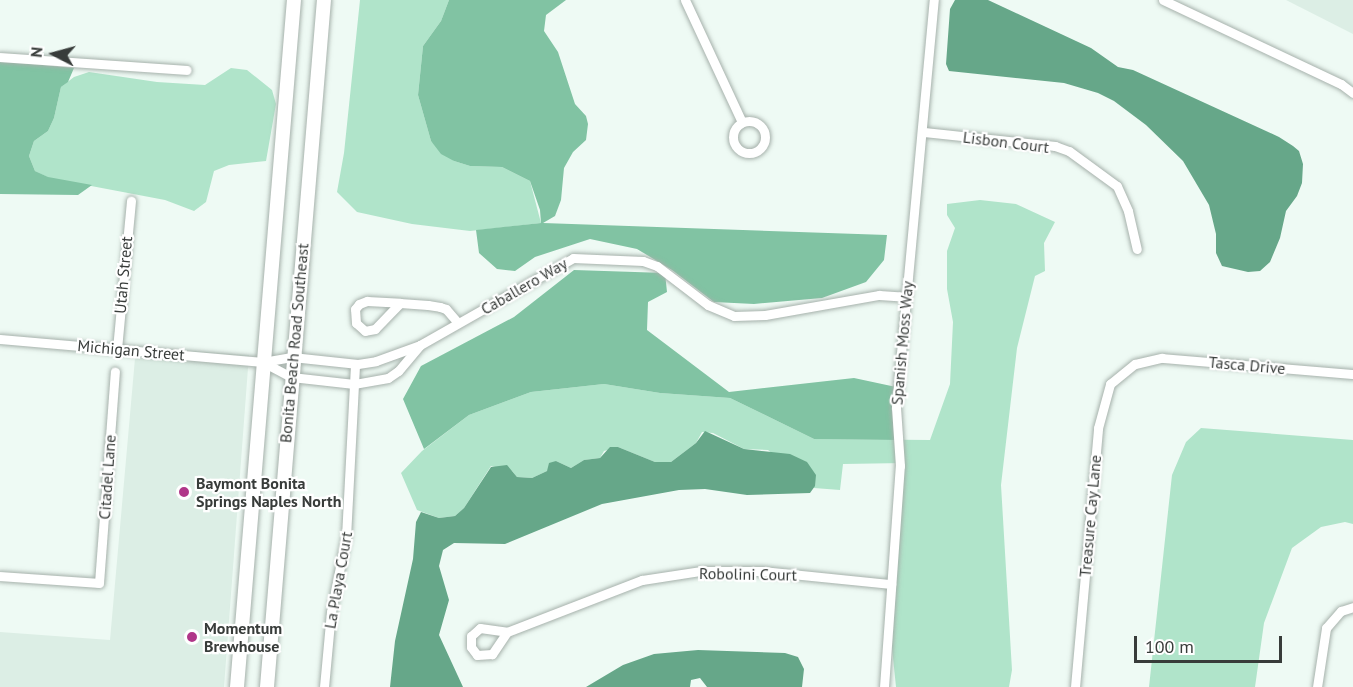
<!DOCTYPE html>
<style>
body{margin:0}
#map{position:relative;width:1353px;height:687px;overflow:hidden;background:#eefaf4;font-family:"PT Sans",sans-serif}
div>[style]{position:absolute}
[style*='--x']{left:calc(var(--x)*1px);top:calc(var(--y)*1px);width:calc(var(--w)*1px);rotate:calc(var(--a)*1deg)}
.built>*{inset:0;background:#dceee5}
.green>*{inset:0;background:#b0e4ca}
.forest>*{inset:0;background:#81c3a3}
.water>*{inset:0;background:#66a789}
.roads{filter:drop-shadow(0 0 2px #a6b1ab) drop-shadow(0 0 2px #a6b1ab)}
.street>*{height:9px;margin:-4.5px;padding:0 4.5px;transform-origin:4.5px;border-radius:4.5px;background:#fff}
.street>.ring{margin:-4.5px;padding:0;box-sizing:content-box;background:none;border:9px solid #fff;border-radius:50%}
.primary>*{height:14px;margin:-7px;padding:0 7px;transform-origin:7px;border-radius:7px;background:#fff}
.dots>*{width:16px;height:16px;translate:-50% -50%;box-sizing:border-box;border:3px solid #fff;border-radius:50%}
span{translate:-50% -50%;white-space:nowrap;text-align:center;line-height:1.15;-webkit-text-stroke:4.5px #fff;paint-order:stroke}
.street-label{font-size:16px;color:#383c3a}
.poi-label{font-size:16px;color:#383c3a;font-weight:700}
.left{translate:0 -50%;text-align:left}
.north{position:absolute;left:24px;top:24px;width:60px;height:60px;-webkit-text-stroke:4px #fff;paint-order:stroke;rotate:276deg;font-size:16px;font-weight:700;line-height:24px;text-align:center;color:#383c3a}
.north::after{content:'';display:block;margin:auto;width:21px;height:27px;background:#383c3a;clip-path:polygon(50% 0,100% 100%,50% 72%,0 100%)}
.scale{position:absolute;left:1134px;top:636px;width:148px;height:27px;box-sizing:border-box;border:3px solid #383c3a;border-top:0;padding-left:8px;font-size:18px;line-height:21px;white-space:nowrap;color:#383c3a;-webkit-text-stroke:4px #fff;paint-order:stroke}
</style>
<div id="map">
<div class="built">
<i style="clip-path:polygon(1286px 0,1353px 0,1353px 34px)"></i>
<i style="clip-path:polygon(136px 347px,249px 355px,224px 687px,0 687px,0 632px,110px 640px)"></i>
</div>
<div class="green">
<i style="clip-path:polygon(360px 0,449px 0,441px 21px,423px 46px,418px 95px,431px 141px,454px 161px,470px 166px,502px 167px,530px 181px,541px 223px,470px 231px,412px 224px,357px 212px,337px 192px,344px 153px)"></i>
<i style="clip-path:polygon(231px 68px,247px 70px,272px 90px,276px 104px,266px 161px,229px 165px,214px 171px,206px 202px,194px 211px,165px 200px,49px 178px,35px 171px,29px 156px,34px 141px,48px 131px,54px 118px,61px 87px,74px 77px,89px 72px,157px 82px,205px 85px)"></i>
<i style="clip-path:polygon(980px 200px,1016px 204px,1055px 222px,1044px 243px,1045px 271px,1035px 276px,1017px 348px,1001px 485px,1012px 670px,1009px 687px,896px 687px,892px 648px,904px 463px,843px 464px,840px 490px,814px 488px,768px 450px,744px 449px,713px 433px,702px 432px,696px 443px,671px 462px,655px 462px,618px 447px,604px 451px,600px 458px,584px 460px,571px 468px,556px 461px,547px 471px,532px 478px,517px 477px,512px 471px,491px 466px,464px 508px,455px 516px,439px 518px,417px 510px,401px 473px,422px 451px,469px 415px,531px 392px,604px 384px,660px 393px,730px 398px,814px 439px,930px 440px,950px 384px,953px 322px,947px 289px,947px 251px,955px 228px,947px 215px,947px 204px)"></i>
<i style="clip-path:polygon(1201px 428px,1353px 440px,1353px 524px,1345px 522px,1321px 527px,1292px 548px,1264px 623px,1255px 687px,1149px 687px,1172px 475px,1186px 442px)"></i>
</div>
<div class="forest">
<i style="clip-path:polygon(449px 0,566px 0,546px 15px,544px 31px,558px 52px,575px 104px,586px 116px,588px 124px,586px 140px,573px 152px,564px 168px,561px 200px,555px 216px,543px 223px,887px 235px,884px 260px,866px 282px,822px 298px,754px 304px,714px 302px,672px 270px,637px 249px,590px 239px,535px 257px,515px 271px,497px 269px,479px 253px,476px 230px,541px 223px,540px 210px,530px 181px,502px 167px,470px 166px,454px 161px,441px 154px,431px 141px,418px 95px,423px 46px,441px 21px)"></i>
<i style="clip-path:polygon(0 61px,74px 68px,68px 82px,61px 87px,54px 118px,48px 131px,34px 141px,29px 156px,35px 171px,48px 177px,92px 185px,78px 195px,0 194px)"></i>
<i style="clip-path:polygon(574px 270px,665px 273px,667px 292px,648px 302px,647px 330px,729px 392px,854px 378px,896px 387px,897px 440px,814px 439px,730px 398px,660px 393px,604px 384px,531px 392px,469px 415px,424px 449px,403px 399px,421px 366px,514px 317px)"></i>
</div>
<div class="water">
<i style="clip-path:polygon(955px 0,988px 0,1091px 48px,1118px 67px,1133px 70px,1279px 137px,1293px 146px,1299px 151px,1303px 164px,1302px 183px,1297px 196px,1286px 211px,1280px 238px,1270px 262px,1260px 271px,1248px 272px,1222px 266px,1216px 253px,1216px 234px,1209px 205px,1183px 161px,1146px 125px,1114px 101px,1098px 93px,1064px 83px,949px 71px,946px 64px,950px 9px)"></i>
<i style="clip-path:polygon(705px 431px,744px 449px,790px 454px,807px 462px,816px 475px,815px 486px,810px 493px,747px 495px,705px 489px,679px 490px,602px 504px,505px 544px,454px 543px,443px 550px,439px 566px,449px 600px,439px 635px,463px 687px,390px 687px,395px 641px,413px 559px,416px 522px,421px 512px,439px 518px,455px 516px,464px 508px,491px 467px,507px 465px,517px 477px,532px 478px,547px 471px,549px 463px,556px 461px,571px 468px,584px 460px,600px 458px,610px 447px,618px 447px,655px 462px,671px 462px,696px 443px)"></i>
<i style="clip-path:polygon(698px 650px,785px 653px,798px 657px,804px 669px,802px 687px,707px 687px,700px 678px,691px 680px,690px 687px,586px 687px,623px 665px,654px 654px)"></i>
</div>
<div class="roads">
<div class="street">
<i style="--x:685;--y:0;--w:135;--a:65"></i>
<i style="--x:1163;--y:0;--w:197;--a:25.3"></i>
<i style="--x:1341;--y:84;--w:15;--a:37"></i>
<i style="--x:0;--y:57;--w:187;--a:4"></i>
<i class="ring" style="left:733px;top:121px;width:23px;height:23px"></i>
<i style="--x:924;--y:132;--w:132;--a:6.1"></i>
<i style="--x:1055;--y:146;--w:15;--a:20"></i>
<i style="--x:1069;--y:151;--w:59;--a:36.1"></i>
<i style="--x:1117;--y:186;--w:27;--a:66"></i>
<i style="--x:1128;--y:211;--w:39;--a:77"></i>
<i style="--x:400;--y:303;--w:36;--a:134"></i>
<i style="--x:375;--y:329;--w:10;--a:169"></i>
<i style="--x:365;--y:331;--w:12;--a:-138"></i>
<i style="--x:356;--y:323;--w:14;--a:-94"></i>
<i style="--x:355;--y:309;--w:6;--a:-51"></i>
<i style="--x:359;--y:304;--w:9;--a:-21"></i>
<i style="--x:367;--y:301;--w:33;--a:3"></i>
<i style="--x:400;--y:303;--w:28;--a:4"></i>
<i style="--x:428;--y:305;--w:12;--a:9"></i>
<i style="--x:440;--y:307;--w:6;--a:18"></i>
<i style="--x:446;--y:309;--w:18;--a:49"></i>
<i style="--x:0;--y:339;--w:264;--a:5"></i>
<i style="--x:420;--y:345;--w:34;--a:130"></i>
<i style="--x:398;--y:371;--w:12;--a:145"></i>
<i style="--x:388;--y:378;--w:35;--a:170"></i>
<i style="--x:354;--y:384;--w:63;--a:-173.7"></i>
<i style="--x:291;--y:377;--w:32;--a:-152"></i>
<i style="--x:263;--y:362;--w:29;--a:-10"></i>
<i style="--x:292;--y:357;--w:66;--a:6.1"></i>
<i style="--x:358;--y:364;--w:18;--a:-9"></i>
<i style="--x:376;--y:361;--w:47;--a:-20"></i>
<i style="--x:420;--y:345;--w:176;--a:-29.6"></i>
<i style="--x:573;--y:258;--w:70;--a:2.5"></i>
<i style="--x:643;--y:261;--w:15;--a:20"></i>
<i style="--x:657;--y:266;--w:64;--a:37.4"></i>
<i style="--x:708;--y:305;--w:28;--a:23"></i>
<i style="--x:734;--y:316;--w:31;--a:-2"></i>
<i style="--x:765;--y:315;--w:116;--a:-10"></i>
<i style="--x:879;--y:295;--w:26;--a:4"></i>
<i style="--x:117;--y:349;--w:149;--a:-84.6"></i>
<i style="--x:0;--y:576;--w:99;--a:4"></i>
<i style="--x:99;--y:583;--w:212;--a:-85.7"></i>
<i style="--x:507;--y:632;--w:27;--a:124"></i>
<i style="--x:492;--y:654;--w:15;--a:176"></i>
<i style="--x:477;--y:655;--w:10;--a:-127"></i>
<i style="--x:471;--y:647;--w:11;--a:-90"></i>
<i style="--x:471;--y:636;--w:12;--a:-42"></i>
<i style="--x:480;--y:628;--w:27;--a:8"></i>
<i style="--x:507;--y:632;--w:145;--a:-21.1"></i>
<i style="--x:642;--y:580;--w:60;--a:-8.7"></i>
<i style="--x:701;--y:571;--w:61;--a:0"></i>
<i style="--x:762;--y:571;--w:130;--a:5.8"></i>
<i style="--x:324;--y:687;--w:75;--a:-84.7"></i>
<i style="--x:331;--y:612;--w:76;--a:-78.7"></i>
<i style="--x:346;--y:537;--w:173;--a:-87"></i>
<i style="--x:884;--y:687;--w:222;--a:-85.9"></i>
<i style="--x:900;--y:466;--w:59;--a:-93.9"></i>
<i style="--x:896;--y:407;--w:409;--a:-84.7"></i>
<i style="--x:1075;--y:687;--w:260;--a:-84.9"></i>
<i style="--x:1098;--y:428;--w:46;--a:-74.7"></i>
<i style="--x:1110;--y:384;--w:32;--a:-39"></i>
<i style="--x:1135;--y:364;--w:28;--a:-13"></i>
<i style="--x:1162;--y:358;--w:192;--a:4.8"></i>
<i style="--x:1317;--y:687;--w:60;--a:-81.3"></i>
<i style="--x:1326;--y:628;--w:23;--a:-49"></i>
<i style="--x:1341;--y:611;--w:13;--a:-18"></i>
</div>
<div class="primary">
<i style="--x:237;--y:687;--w:689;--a:-85.26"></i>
<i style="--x:267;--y:687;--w:689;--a:-85.26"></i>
</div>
</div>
<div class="dots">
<i style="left:184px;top:492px;background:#b03689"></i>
<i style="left:192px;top:637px;background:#b03689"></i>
</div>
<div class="street-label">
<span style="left:1006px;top:142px;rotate:7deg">Lisbon Court</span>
<span style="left:123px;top:275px;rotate:-85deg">Utah Street</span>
<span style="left:524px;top:286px;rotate:-30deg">Caballero Way</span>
<span style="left:294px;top:343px;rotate:-85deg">Bonita Beach Road Southeast</span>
<span style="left:902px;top:343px;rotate:-85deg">Spanish Moss Way</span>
<span style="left:131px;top:350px;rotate:5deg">Michigan Street</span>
<span style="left:1247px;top:365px;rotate:5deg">Tasca Drive</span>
<span style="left:107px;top:477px;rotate:-86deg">Citadel Lane</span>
<span style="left:1090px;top:516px;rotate:-85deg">Treasure Cay Lane</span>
<span style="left:748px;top:574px;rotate:1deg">Robolini Court</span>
<span style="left:338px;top:580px;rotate:-80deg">La Playa Court</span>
</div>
<div class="poi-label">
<span class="left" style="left:196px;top:492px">Baymont Bonita<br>Springs Naples North</span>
<span class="left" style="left:204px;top:637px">Momentum<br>Brewhouse</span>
</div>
<div class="north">N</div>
<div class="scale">100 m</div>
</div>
